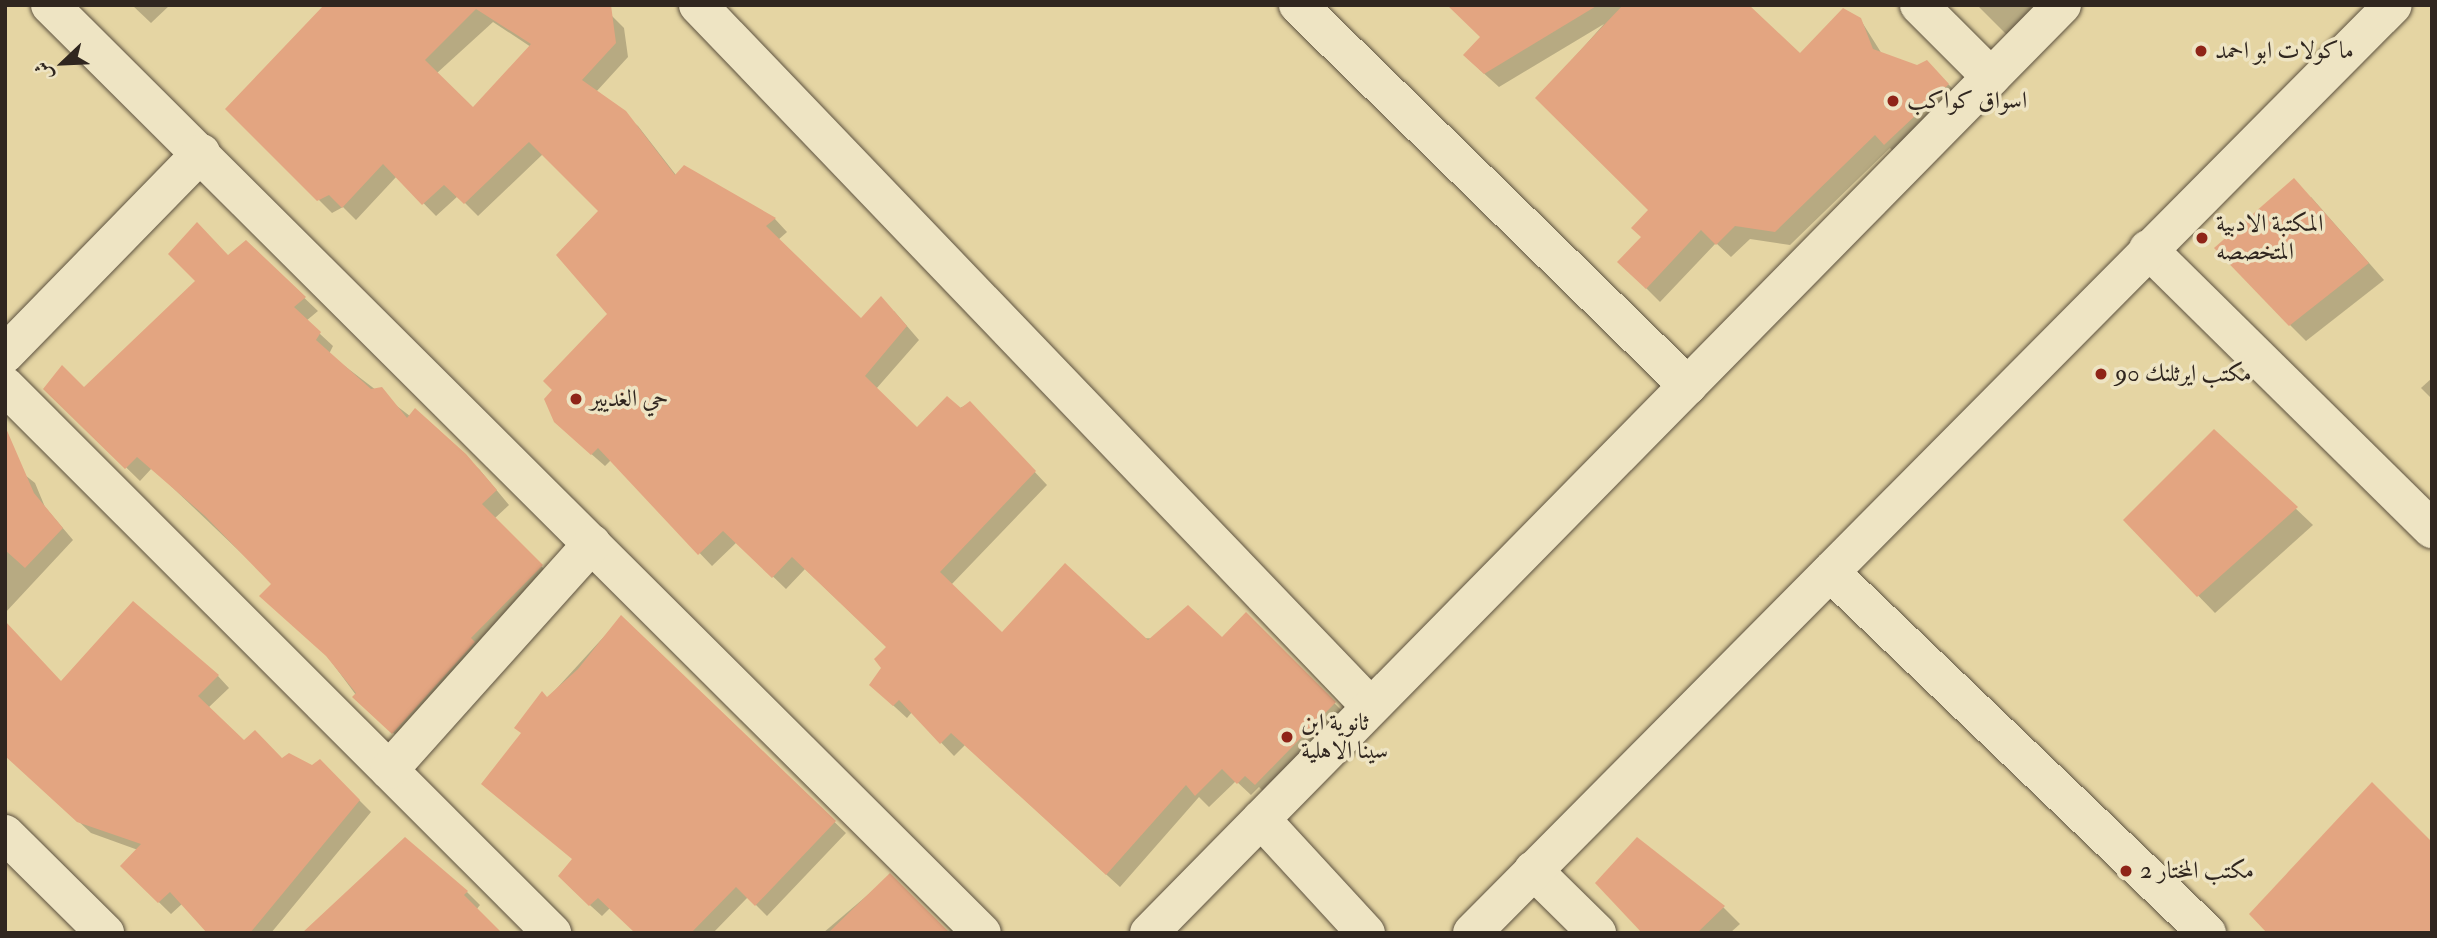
<!DOCTYPE html>
<meta charset="utf-8">
<style>
body{margin:0}
#map{position:relative;width:2437px;height:938px;overflow:hidden;background:#e5d5a3;font-family:"IM FELL Double Pica",Amiri,serif}
div>[style]{position:absolute}
[style*='--x']{left:calc(var(--x)*1px);top:calc(var(--y)*1px);width:calc(var(--w)*1px);rotate:calc(var(--a)*1deg)}
.shadow>*{inset:0;background:#0003}
.building>*{inset:0;background:#e3a581}
.roads{filter:drop-shadow(0 0 2px #5d5240) drop-shadow(0 0 2px #5d5240)}
.minor>*{height:38px;margin:-19px;padding:0 19px;transform-origin:19px;border-radius:19px;background:#eee4c3}
.dots>*{width:19px;height:19px;translate:-50% -50%;box-sizing:border-box;border:4px solid #eee4c3;border-radius:50%}
span{translate:-50% -50%;white-space:nowrap;text-align:center;line-height:1.15;-webkit-text-stroke:7px #eee4c3;paint-order:stroke}
.poi-label{font-size:24px;color:#30261f}
.left{translate:0 -50%;text-align:left}
.frame{position:absolute;inset:0;border:7px solid #30261f;pointer-events:none}
.north{position:absolute;left:28px;top:28px;width:70px;height:70px;-webkit-text-stroke:5px #eee4c3;paint-order:stroke;rotate:247deg;font-size:19px;font-weight:700;line-height:28px;text-align:center;color:#30261f}
.north::after{content:'';display:block;margin:auto;width:24px;height:32px;background:#30261f;clip-path:polygon(50% 0,100% 100%,50% 72%,0 100%)}
</style>
<div id="map">
<div class="shadow">
<i style="clip-path:polygon(132px 5px,170px 5px,151px 23px)"></i>
<i style="clip-path:polygon(evenodd,326px 5px,601px 5px,624px 28px,628px 57px,596px 92px,638px 126px,676px 175px,685px 167px,775px 219px,787px 232px,778px 240px,861px 320px,894px 311px,919px 340px,876px 389px,918px 429px,970px 403px,1047px 485px,951px 585px,1002px 635px,1222px 640px,1246px 614px,1347px 716px,1269px 797px,1259px 787px,1251px 795px,1236px 781px,1209px 807px,1199px 797px,1120px 887px,965px 745px,954px 756px,912px 712px,907px 718px,884px 697px,888px 648px,805px 569px,786px 589px,737px 542px,712px 566px,611px 460px,605px 466px,572px 437px,609px 314px,600px 211px,543px 154px,478px 216px,458px 196px,436px 216px,397px 176px,356px 220px,343px 207px,332px 213px,228px 109px,326px 5px,493px 22px,531px 47px,473px 110px,437px 73px,493px 22px)"></i>
<i style="clip-path:polygon(1449px 5px,1747px 5px,1800px 56px,1860px 19px,1882px 54px,1940px 76px,1962px 98px,1899px 158px,1890px 148px,1790px 245px,1750px 239px,1731px 257px,1716px 243px,1660px 302px,1620px 262px,1643px 237px,1651px 210px,1538px 98px,1604px 24px,1499px 87px,1479px 69px,1482px 37px)"></i>
<i style="clip-path:polygon(1977px 5px,2054px 5px,2015px 43px)"></i>
<i style="clip-path:polygon(2311px 197px,2384px 280px,2306px 341px,2290px 325px)"></i>
<i style="clip-path:polygon(246px 242px,318px 311px,306px 321px,333px 346px,329px 354px,479px 469px,509px 505px,494px 519px,555px 580px,407px 745px,367px 710px,274px 584px,152px 468px,140px 481px,46px 389px,85px 390px)"></i>
<i style="clip-path:polygon(2432px 378px,2432px 399px,2421px 388px)"></i>
<i style="clip-path:polygon(2214px 431px,2313px 525px,2215px 613px,2125px 520px)"></i>
<i style="clip-path:polygon(5px 459px,35px 483px,45px 507px,73px 540px,5px 613px)"></i>
<i style="clip-path:polygon(621px 618px,846px 833px,767px 916px,748px 897px,713px 933px,636px 933px,610px 908px,602px 916px,571px 888px,574px 860px,547px 699px)"></i>
<i style="clip-path:polygon(218px 676px,229px 688px,208px 708px,244px 742px,282px 760px,313px 767px,320px 761px,371px 812px,271px 933px,209px 933px,183px 903px,171px 914px,122px 866px,138px 850px,91px 833px,5px 752px,61px 683px)"></i>
<i style="clip-path:polygon(890px 876px,947px 933px,823px 933px)"></i>
<i style="clip-path:polygon(467px 892px,480px 905px,476px 910px,305px 933px)"></i>
<i style="clip-path:polygon(1723px 907px,1740px 924px,1730px 933px,1644px 933px)"></i>
</div>
<div class="building">
<i style="clip-path:polygon(evenodd,324px 5px,611px 5px,616px 43px,582px 80px,626px 111px,675px 175px,684px 165px,776px 218px,766px 226px,861px 318px,881px 296px,907px 326px,865px 376px,917px 427px,947px 396px,961px 408px,970px 401px,1036px 471px,940px 572px,1002px 632px,1065px 563px,1148px 640px,1188px 605px,1222px 637px,1246px 612px,1336px 702px,1255px 785px,1245px 776px,1237px 784px,1222px 769px,1195px 796px,1186px 785px,1106px 875px,951px 733px,940px 744px,899px 700px,893px 706px,869px 685px,881px 668px,874px 659px,886px 647px,792px 557px,772px 578px,723px 531px,698px 555px,598px 448px,591px 455px,554px 422px,544px 399px,552px 390px,543px 381px,607px 314px,556px 255px,598px 211px,529px 142px,464px 204px,444px 185px,422px 205px,383px 164px,342px 208px,329px 195px,317px 201px,225px 109px,324px 5px,476px 9px,531px 44px,473px 107px,425px 60px,476px 9px)"></i>
<i style="clip-path:polygon(1447px 5px,1598px 5px,1484px 74px,1463px 55px,1480px 37px)"></i>
<i style="clip-path:polygon(1623px 5px,1749px 5px,1800px 53px,1843px 8px,1861px 18px,1873px 49px,1917px 65px,1927px 60px,1949px 84px,1884px 145px,1875px 135px,1775px 232px,1735px 226px,1716px 245px,1701px 230px,1646px 289px,1617px 262px,1641px 237px,1631px 228px,1648px 210px,1535px 98px)"></i>
<i style="clip-path:polygon(2294px 178px,2369px 263px,2289px 326px,2214px 248px)"></i>
<i style="clip-path:polygon(197px 222px,228px 255px,246px 240px,306px 297px,294px 307px,321px 332px,316px 340px,371px 389px,382px 387px,407px 418px,415px 408px,466px 454px,497px 490px,482px 504px,543px 565px,471px 638px,475px 642px,392px 734px,352px 697px,356px 693px,326px 656px,259px 596px,271px 584px,205px 516px,137px 457px,125px 469px,43px 389px,62px 365px,84px 387px,195px 281px,168px 254px)"></i>
<i style="clip-path:polygon(5px 426px,34px 493px,63px 528px,25px 568px,5px 550px)"></i>
<i style="clip-path:polygon(2214px 429px,2298px 507px,2197px 597px,2123px 520px)"></i>
<i style="clip-path:polygon(133px 601px,219px 675px,198px 696px,244px 740px,255px 730px,282px 758px,289px 753px,312px 765px,320px 759px,360px 800px,250px 933px,207px 933px,170px 892px,158px 903px,120px 866px,141px 844px,77px 822px,5px 756px,5px 621px,61px 681px)"></i>
<i style="clip-path:polygon(621px 615px,836px 821px,755px 906px,736px 887px,691px 933px,635px 933px,598px 898px,589px 906px,558px 876px,572px 859px,481px 784px,521px 733px,514px 728px,542px 691px,547px 697px,578px 669px)"></i>
<i style="clip-path:polygon(2372px 782px,2432px 842px,2432px 933px,2267px 933px,2249px 914px)"></i>
<i style="clip-path:polygon(405px 837px,468px 891px,464px 895px,502px 933px,302px 933px)"></i>
<i style="clip-path:polygon(1637px 837px,1725px 906px,1697px 933px,1642px 933px,1595px 883px)"></i>
<i style="clip-path:polygon(890px 873px,950px 933px,828px 933px)"></i>
</div>
<div class="roads">
<div class="minor">
<i style="--x:50;--y:5;--w:1315;--a:44.88"></i>
<i style="--x:698;--y:5;--w:972;--a:46.21"></i>
<i style="--x:1298;--y:5;--w:545;--a:44.33"></i>
<i style="--x:1919;--y:5;--w:102;--a:45"></i>
<i style="--x:2148;--y:249;--w:399;--a:44.6"></i>
<i style="--x:5;--y:354;--w:281;--a:-45.7"></i>
<i style="--x:5;--y:386;--w:774;--a:45"></i>
<i style="--x:1830;--y:572;--w:522;--a:43.76"></i>
<i style="--x:389;--y:770;--w:304;--a:-48.1"></i>
<i style="--x:1261;--y:819;--w:155;--a:47.4"></i>
<i style="--x:5;--y:834;--w:141;--a:44.7"></i>
<i style="--x:1533;--y:870;--w:90;--a:44.5"></i>
<i style="--x:1149;--y:933;--w:1302;--a:-45.47"></i>
<i style="--x:1472;--y:933;--w:1307;--a:-45.22"></i>
</div>
</div>
<div class="dots">
<i style="left:2201px;top:51px;background:#8f2418"></i>
<i style="left:1893px;top:101px;background:#8f2418"></i>
<i style="left:2202px;top:238px;background:#8f2418"></i>
<i style="left:2101px;top:374px;background:#8f2418"></i>
<i style="left:576px;top:399px;background:#8f2418"></i>
<i style="left:1287px;top:737px;background:#8f2418"></i>
<i style="left:2126px;top:871px;background:#8f2418"></i>
</div>
<div class="poi-label">
<span class="left" style="left:2215px;top:51px">ماكولات ابو احمد</span>
<span class="left" style="left:1907px;top:101px">اسواق كواكب</span>
<span class="left" style="left:2216px;top:238px">المكتبة الادبية<br>المتخصصه</span>
<span class="left" style="left:2115px;top:374px">مكتب ايرثلنك 90</span>
<span class="left" style="left:590px;top:399px">حي الغديير</span>
<span class="left" style="left:1301px;top:737px">ثانوية ابن<br>سينا الاهلية</span>
<span class="left" style="left:2140px;top:871px">مكتب المختار 2</span>
</div>
<div class="frame"></div>
<div class="north">ش</div>
</div>
